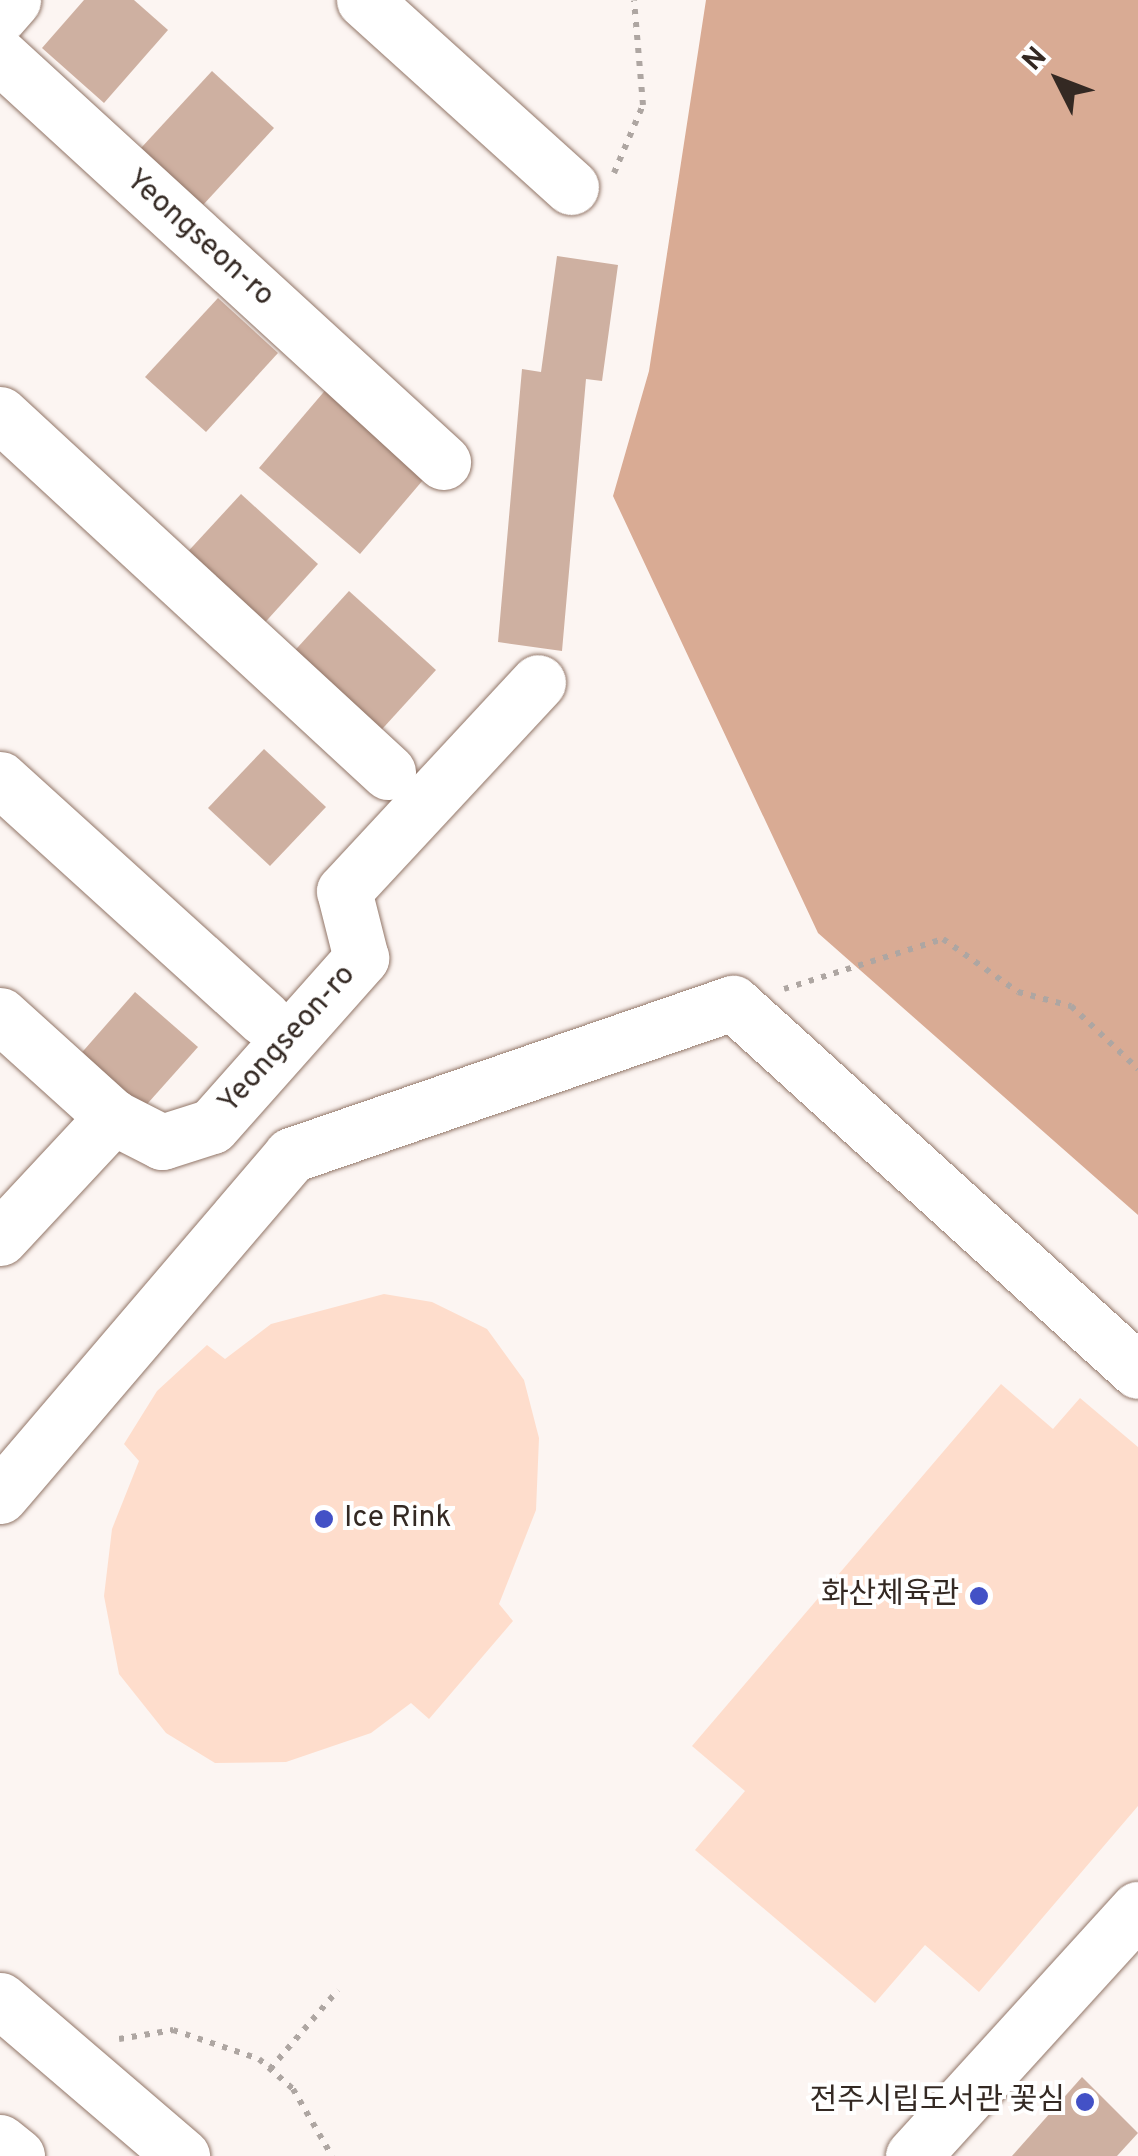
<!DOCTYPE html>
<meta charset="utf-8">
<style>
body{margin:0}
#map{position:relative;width:1138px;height:2156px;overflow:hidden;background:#fcf5f2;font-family:Overpass,"Noto Sans KR",sans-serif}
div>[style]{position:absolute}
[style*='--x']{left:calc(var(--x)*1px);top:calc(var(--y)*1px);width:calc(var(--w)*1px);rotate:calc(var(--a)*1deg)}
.green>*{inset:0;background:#feddcc}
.forest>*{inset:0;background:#d9ab94}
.building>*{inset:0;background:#ceb0a1}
.path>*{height:6px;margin-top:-3px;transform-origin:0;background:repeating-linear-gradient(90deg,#aea6a2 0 5px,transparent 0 13px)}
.roads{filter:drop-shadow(0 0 2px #927668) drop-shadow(0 0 2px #927668)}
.minor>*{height:55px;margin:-27.5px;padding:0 27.5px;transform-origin:27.5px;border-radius:27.5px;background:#fff}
.dots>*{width:28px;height:28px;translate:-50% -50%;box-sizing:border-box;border:5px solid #fff;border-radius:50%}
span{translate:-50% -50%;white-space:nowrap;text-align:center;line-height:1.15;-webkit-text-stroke:8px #fff;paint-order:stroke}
.street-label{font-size:30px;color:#342923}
.poi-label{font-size:30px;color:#342923}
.left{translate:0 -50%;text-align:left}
.right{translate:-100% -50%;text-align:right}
.north{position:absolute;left:1008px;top:30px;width:100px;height:100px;-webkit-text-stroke:8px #fff;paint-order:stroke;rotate:312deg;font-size:28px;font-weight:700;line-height:40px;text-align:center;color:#342923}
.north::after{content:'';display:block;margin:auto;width:35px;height:45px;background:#342923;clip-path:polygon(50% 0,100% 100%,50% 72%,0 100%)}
</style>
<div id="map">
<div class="green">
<i style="clip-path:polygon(384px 1294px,432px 1302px,487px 1329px,524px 1380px,539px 1438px,536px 1510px,499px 1604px,513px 1621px,429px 1719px,411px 1703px,371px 1733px,286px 1762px,215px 1763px,166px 1733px,119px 1674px,104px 1596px,112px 1529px,139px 1461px,124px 1444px,157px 1391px,207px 1345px,225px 1359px,271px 1324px)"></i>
<i style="clip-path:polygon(1001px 1384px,1053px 1429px,1080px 1398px,1138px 1447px,1138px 1806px,979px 1992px,925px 1945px,875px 2003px,695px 1850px,745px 1791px,692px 1746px)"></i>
</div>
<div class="forest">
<i style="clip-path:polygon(706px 0,1138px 0,1138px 1215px,818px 933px,613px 496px,649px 371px)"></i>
</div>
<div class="building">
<i style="clip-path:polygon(84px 0,134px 0,168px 30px,104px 103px,42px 48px)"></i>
<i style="clip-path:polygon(212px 71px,274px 128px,203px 205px,141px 148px)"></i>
<i style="clip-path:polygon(557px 256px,618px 265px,602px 381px,586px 379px,562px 651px,498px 642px,522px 369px,541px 372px)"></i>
<i style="clip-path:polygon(218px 298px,278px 353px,206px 432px,145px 377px)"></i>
<i style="clip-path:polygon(328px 387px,429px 473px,360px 554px,259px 468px)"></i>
<i style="clip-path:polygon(241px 494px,318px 564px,259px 629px,182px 558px)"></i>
<i style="clip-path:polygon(349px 591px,436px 670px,374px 738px,288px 658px)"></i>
<i style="clip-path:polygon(264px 749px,326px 807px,270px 866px,208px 808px)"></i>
<i style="clip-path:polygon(135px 992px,198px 1047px,140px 1112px,77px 1058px)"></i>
<i style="clip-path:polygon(1082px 2077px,1138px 2133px,1117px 2156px,1012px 2156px)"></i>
</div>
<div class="path">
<i style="--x:614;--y:173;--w:74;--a:-66.9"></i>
<i style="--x:643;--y:105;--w:105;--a:-94.9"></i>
<i style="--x:784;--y:989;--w:167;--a:-17.5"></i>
<i style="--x:943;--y:939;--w:92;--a:35.2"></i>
<i style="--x:1018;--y:992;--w:55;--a:14.8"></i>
<i style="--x:1071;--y:1006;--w:92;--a:43.2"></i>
<i style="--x:119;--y:2039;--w:55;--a:-9.5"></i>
<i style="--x:173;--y:2030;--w:91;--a:18.6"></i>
<i style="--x:259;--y:2059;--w:45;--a:41.4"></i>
<i style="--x:293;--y:2089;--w:78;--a:59.8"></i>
<i style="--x:270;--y:2069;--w:104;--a:-49.3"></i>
</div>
<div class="roads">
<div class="minor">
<i style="--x:364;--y:0;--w:279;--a:42.1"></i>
<i style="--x:0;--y:15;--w:20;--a:-49"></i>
<i style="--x:0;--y:56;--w:601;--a:42.5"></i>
<i style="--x:0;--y:414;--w:528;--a:42.7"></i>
<i style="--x:0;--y:779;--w:356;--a:42.2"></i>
<i style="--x:0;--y:1015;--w:152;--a:42.1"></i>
<i style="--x:113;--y:1117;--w:55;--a:27"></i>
<i style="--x:162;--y:1142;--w:52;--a:-17.7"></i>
<i style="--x:212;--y:1126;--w:225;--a:-48.4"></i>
<i style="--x:361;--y:958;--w:69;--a:-104.2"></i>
<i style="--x:344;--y:891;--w:285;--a:-47.1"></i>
<i style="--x:0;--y:1238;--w:166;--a:-47"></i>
<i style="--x:0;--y:1496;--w:448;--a:-49.5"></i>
<i style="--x:291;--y:1155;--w:467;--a:-19"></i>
<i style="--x:733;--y:1003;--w:547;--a:42.26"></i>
<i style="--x:0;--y:2000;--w:240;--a:40.6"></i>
<i style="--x:0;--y:2142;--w:22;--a:39"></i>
<i style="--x:913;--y:2156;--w:334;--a:-47.7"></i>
</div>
</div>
<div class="dots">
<i style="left:324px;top:1519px;background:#4351c6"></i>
<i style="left:979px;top:1596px;background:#4351c6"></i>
<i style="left:1085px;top:2102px;background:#4351c6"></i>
</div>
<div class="street-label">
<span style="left:199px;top:239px;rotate:42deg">Yeongseon-ro</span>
<span style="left:288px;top:1040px;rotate:-48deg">Yeongseon-ro</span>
</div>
<div class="poi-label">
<span class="left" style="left:344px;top:1519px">Ice Rink</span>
<span class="right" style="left:959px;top:1596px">화산체육관</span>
<span class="right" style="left:1065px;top:2102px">전주시립도서관 꽃심</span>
</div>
<div class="north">N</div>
</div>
